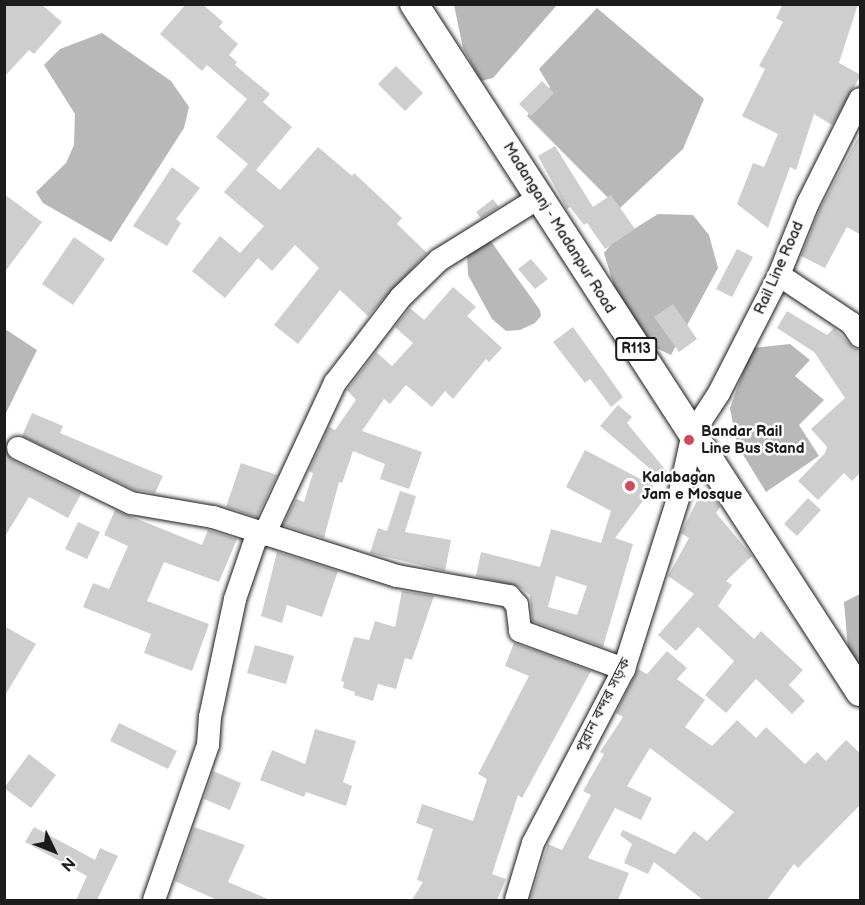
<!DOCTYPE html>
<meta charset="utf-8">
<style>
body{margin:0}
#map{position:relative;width:865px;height:905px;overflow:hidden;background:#fff;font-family:"Balsamiq Sans","Noto Sans Bengali",sans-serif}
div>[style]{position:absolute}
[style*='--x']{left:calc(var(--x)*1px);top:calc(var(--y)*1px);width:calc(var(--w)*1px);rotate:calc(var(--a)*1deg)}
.water>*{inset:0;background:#b8b8b8}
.building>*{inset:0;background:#cecece}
.roads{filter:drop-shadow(0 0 2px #1c1c1c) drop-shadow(0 0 2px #1c1c1c)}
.minor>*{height:22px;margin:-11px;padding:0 11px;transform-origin:11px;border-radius:11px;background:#fff}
.major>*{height:28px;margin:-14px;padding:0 14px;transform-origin:14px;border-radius:14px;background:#fff}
.dots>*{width:16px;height:16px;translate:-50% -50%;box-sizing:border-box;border:3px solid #fff;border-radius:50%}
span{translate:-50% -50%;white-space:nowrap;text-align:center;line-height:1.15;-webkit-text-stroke:5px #fff;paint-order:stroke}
.shield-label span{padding:2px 4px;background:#fff;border:2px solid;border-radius:4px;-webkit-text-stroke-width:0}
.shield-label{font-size:14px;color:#1c1c1c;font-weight:700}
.street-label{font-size:15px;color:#1c1c1c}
.poi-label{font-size:15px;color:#1c1c1c;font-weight:700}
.left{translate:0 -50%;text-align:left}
.frame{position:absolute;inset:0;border:6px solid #1c1c1c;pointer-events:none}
.north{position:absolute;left:24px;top:821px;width:60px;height:60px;-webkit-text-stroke:4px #fff;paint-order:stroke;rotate:133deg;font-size:16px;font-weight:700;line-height:24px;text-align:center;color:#1c1c1c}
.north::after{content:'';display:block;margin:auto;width:21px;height:27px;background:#1c1c1c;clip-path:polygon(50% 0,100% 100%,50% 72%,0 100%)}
</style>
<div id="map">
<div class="water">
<i style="clip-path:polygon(454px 5px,557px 5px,493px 78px,481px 81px,463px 48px)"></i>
<i style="clip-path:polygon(597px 8px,704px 99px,683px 149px,619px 209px,527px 116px,550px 87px,539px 69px)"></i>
<i style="clip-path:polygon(102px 33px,171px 81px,189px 107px,184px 128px,111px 242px,43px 203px,36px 192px,66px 163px,74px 145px,75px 114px,44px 65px,60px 49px)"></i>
<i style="clip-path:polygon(658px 214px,693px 215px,709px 235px,718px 268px,671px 355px,654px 347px,621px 309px,604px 253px,613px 242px)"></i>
<i style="clip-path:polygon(490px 240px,540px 310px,541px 316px,535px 323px,520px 330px,506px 331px,492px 319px,468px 275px,467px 252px)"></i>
<i style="clip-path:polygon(5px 329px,37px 350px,5px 415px)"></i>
<i style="clip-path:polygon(790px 344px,810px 360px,795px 376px,824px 400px,799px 425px,819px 456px,766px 492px,737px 445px,730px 408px,752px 348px)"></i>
<i style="clip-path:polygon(860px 594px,860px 671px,848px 648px,844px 602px)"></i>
</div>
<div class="building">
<i style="clip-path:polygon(4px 4px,41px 4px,62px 22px,34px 54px,29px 50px,4px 77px)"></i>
<i style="clip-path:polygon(186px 4px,202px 4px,223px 22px,219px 27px,238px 44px,229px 55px,237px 62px,235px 65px,270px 94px,263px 102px,292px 127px,256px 170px,280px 190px,318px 147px,352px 176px,354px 173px,402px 218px,397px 224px,427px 253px,368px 316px,340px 290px,298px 344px,274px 325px,319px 268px,295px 245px,272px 271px,258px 258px,225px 298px,192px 271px,220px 236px,240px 253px,264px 226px,224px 192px,248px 164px,216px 137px,247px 99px,207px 65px,202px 71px,160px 34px)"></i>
<i style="clip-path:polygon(783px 4px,858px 4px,839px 63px,861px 75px,832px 125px,814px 114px,796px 170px,790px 167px,768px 228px,737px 204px,753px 163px,764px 167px,778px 134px,742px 116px,765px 69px,759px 66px,783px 22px,776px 18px)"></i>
<i style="clip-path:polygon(396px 66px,423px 93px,405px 111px,378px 84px)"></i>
<i style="clip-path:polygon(542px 81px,554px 93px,531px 116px,519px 104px)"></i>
<i style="clip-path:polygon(861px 132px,861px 235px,847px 227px,825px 268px,801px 256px,820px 209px)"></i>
<i style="clip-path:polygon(555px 146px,593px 207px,611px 195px,635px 229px,605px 249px,587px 223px,584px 225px,570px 207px,567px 209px,538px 156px)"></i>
<i style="clip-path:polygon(172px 167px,200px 188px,176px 219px,181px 223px,167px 246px,133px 226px)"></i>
<i style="clip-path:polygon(4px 194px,42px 222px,4px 273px)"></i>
<i style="clip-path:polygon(493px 199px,499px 207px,481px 218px,476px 212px)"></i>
<i style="clip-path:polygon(74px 237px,105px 259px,73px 305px,42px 284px)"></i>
<i style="clip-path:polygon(737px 249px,753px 257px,732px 297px,716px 289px)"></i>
<i style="clip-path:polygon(531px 259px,548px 279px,535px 289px,518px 269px)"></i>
<i style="clip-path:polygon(453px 287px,476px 307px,467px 316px,502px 348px,489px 362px,486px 359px,453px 399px,445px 391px,432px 407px,406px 385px,390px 404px,384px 399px,362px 431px,422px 452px,409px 489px,380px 479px,385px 464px,353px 451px,342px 483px,339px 482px,324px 538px,283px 525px,296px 499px,304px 502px,313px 473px,309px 471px,329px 427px,335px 430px,356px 400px,347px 390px,376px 352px,392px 366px,413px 343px,395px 327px,410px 308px,424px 320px)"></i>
<i style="clip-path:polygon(673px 304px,697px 339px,679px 352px,654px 317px)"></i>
<i style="clip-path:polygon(787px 311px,827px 335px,834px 328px,854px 348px,861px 349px,861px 472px,852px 481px,844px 473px,818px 500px,798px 481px,825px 453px,827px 447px,811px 429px,845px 398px,814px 352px,777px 328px)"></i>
<i style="clip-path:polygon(573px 327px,623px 397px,611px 407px,590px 379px,585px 383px,553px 342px)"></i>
<i style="clip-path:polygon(618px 405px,632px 417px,627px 423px,668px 473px,662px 479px,600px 426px)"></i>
<i style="clip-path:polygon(32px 413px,63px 426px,60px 433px,163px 476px,155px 493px,135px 490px,22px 436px)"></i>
<i style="clip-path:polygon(4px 445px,12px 460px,81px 494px,68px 518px,29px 497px,4px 538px)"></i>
<i style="clip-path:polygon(evenodd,585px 450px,654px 486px,615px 538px,633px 544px,603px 647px,532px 621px,530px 595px,519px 587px,476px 576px,481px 552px,540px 567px,551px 529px,601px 543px,611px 511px,566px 487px,585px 450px,556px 576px,587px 586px,577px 615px,548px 607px,556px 576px)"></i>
<i style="clip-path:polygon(241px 463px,277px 475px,257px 517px,226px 507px)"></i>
<i style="clip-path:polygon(703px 489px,718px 503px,720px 507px,716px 513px,752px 556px,726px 581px,732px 585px,718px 606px,754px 639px,761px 631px,803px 670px,789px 685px,805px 701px,792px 714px,756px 679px,726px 713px,705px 695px,734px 661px,698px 627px,676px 651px,658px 635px,694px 594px,668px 576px,689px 538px,681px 533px)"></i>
<i style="clip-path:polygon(400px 491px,416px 496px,405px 532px,451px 540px,445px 571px,370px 553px,378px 528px,387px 531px)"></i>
<i style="clip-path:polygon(808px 498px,821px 510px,797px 536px,784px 524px)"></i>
<i style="clip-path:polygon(115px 510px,202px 545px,208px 530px,237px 539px,219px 582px,164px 562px,147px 601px,209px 624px,192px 671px,144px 653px,151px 634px,83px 607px,93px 583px,109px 589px,128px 546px,104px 535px)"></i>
<i style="clip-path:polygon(78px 522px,100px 532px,87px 559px,65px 549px)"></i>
<i style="clip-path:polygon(277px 552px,338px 571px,322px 617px,287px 605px,282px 623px,261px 616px)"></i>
<i style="clip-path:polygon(402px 591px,434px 596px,412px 660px,405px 658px,396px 689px,378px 684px,373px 701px,354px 695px,355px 692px,343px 688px,344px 682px,341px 681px,354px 637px,369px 640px,375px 621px,395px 627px)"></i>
<i style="clip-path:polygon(4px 626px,36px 644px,4px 697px)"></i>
<i style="clip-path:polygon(514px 643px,591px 671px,522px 798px,518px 795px,492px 874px,506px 879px,497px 900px,412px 900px,423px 882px,417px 880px,433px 829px,416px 823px,422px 804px,473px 821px,487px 779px,478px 774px,529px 676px,505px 666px)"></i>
<i style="clip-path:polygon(255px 645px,294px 656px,286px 684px,247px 673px)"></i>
<i style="clip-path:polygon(667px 651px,687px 668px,677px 679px,705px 700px,685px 727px,712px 746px,737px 720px,756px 738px,766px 727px,805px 764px,817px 752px,826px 761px,846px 740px,861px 754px,861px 804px,798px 868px,794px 864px,767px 900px,703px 900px,654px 862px,648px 874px,624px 863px,632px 844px,620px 835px,623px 830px,675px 854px,694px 831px,707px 841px,734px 812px,650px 748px,627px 786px,652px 798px,641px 820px,615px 808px,588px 858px,629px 873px,618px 900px,530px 900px,548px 844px,562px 850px,591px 795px,583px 791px,604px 754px,600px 752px,623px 717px,616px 713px,638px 669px,647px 674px)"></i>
<i style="clip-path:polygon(119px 723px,177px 751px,168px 769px,110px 741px)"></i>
<i style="clip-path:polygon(315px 729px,356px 741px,343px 782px,352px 786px,346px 806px,306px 792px,304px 797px,260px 780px,272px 750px,305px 764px)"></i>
<i style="clip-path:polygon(29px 754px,56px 775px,31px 808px,4px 788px)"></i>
<i style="clip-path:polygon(213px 771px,241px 783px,230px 810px,204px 799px)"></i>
<i style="clip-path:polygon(34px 827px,95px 860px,100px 848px,118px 856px,97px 900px,76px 900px,87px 876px,25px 842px)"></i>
<i style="clip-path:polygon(194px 827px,245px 845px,228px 882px,270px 900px,217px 900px,175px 881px)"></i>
</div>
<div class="roads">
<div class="minor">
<i style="--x:779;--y:275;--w:87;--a:33.7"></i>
<i style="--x:851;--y:323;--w:16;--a:55"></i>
<i style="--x:18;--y:448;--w:126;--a:26"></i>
<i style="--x:131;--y:503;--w:83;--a:9.7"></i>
<i style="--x:213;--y:517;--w:193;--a:17.8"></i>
<i style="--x:397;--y:576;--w:114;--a:10.1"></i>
<i style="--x:509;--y:596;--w:12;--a:48"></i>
<i style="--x:517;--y:605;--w:26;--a:83"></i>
<i style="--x:520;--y:631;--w:111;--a:20.1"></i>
<i style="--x:264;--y:535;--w:168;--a:-65"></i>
<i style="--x:335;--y:383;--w:108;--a:-52.5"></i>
<i style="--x:401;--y:297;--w:53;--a:-44.2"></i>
<i style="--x:439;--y:260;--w:121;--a:-31.9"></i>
<i style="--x:154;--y:900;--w:164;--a:-70.8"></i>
<i style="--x:208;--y:745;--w:28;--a:-86"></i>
<i style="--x:210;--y:717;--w:121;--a:-78"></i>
<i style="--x:235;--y:599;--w:71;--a:-71.1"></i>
<i style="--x:516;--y:900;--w:59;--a:-73.4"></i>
<i style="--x:533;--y:843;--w:196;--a:-62.4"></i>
<i style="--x:624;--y:669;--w:186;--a:-72.4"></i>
<i style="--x:680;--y:492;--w:60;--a:-77.6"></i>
<i style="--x:693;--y:433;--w:48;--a:-57"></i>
<i style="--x:719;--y:393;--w:132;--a:-63"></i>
<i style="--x:779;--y:275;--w:78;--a:-68.1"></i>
<i style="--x:808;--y:203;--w:116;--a:-63.4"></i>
</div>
<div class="major">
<i style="--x:414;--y:4;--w:820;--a:57.05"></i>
</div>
</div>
<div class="dots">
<i style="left:689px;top:440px;background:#d1495b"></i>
<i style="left:630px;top:486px;background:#d1495b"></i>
</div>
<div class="shield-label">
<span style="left:636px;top:349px">R113</span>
</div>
<div class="street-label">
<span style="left:559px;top:228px;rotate:58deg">Madanganj - Madanpur Road</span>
<span style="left:779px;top:268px;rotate:-66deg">Rail Line Road</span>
<span style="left:603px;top:705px;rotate:-63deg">পুরান বন্দর সড়ক</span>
</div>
<div class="poi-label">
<span class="left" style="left:701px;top:440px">Bandar Rail<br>Line Bus Stand</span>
<span class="left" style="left:642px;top:486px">Kalabagan<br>Jam e Mosque</span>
</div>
<div class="frame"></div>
<div class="north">N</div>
</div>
